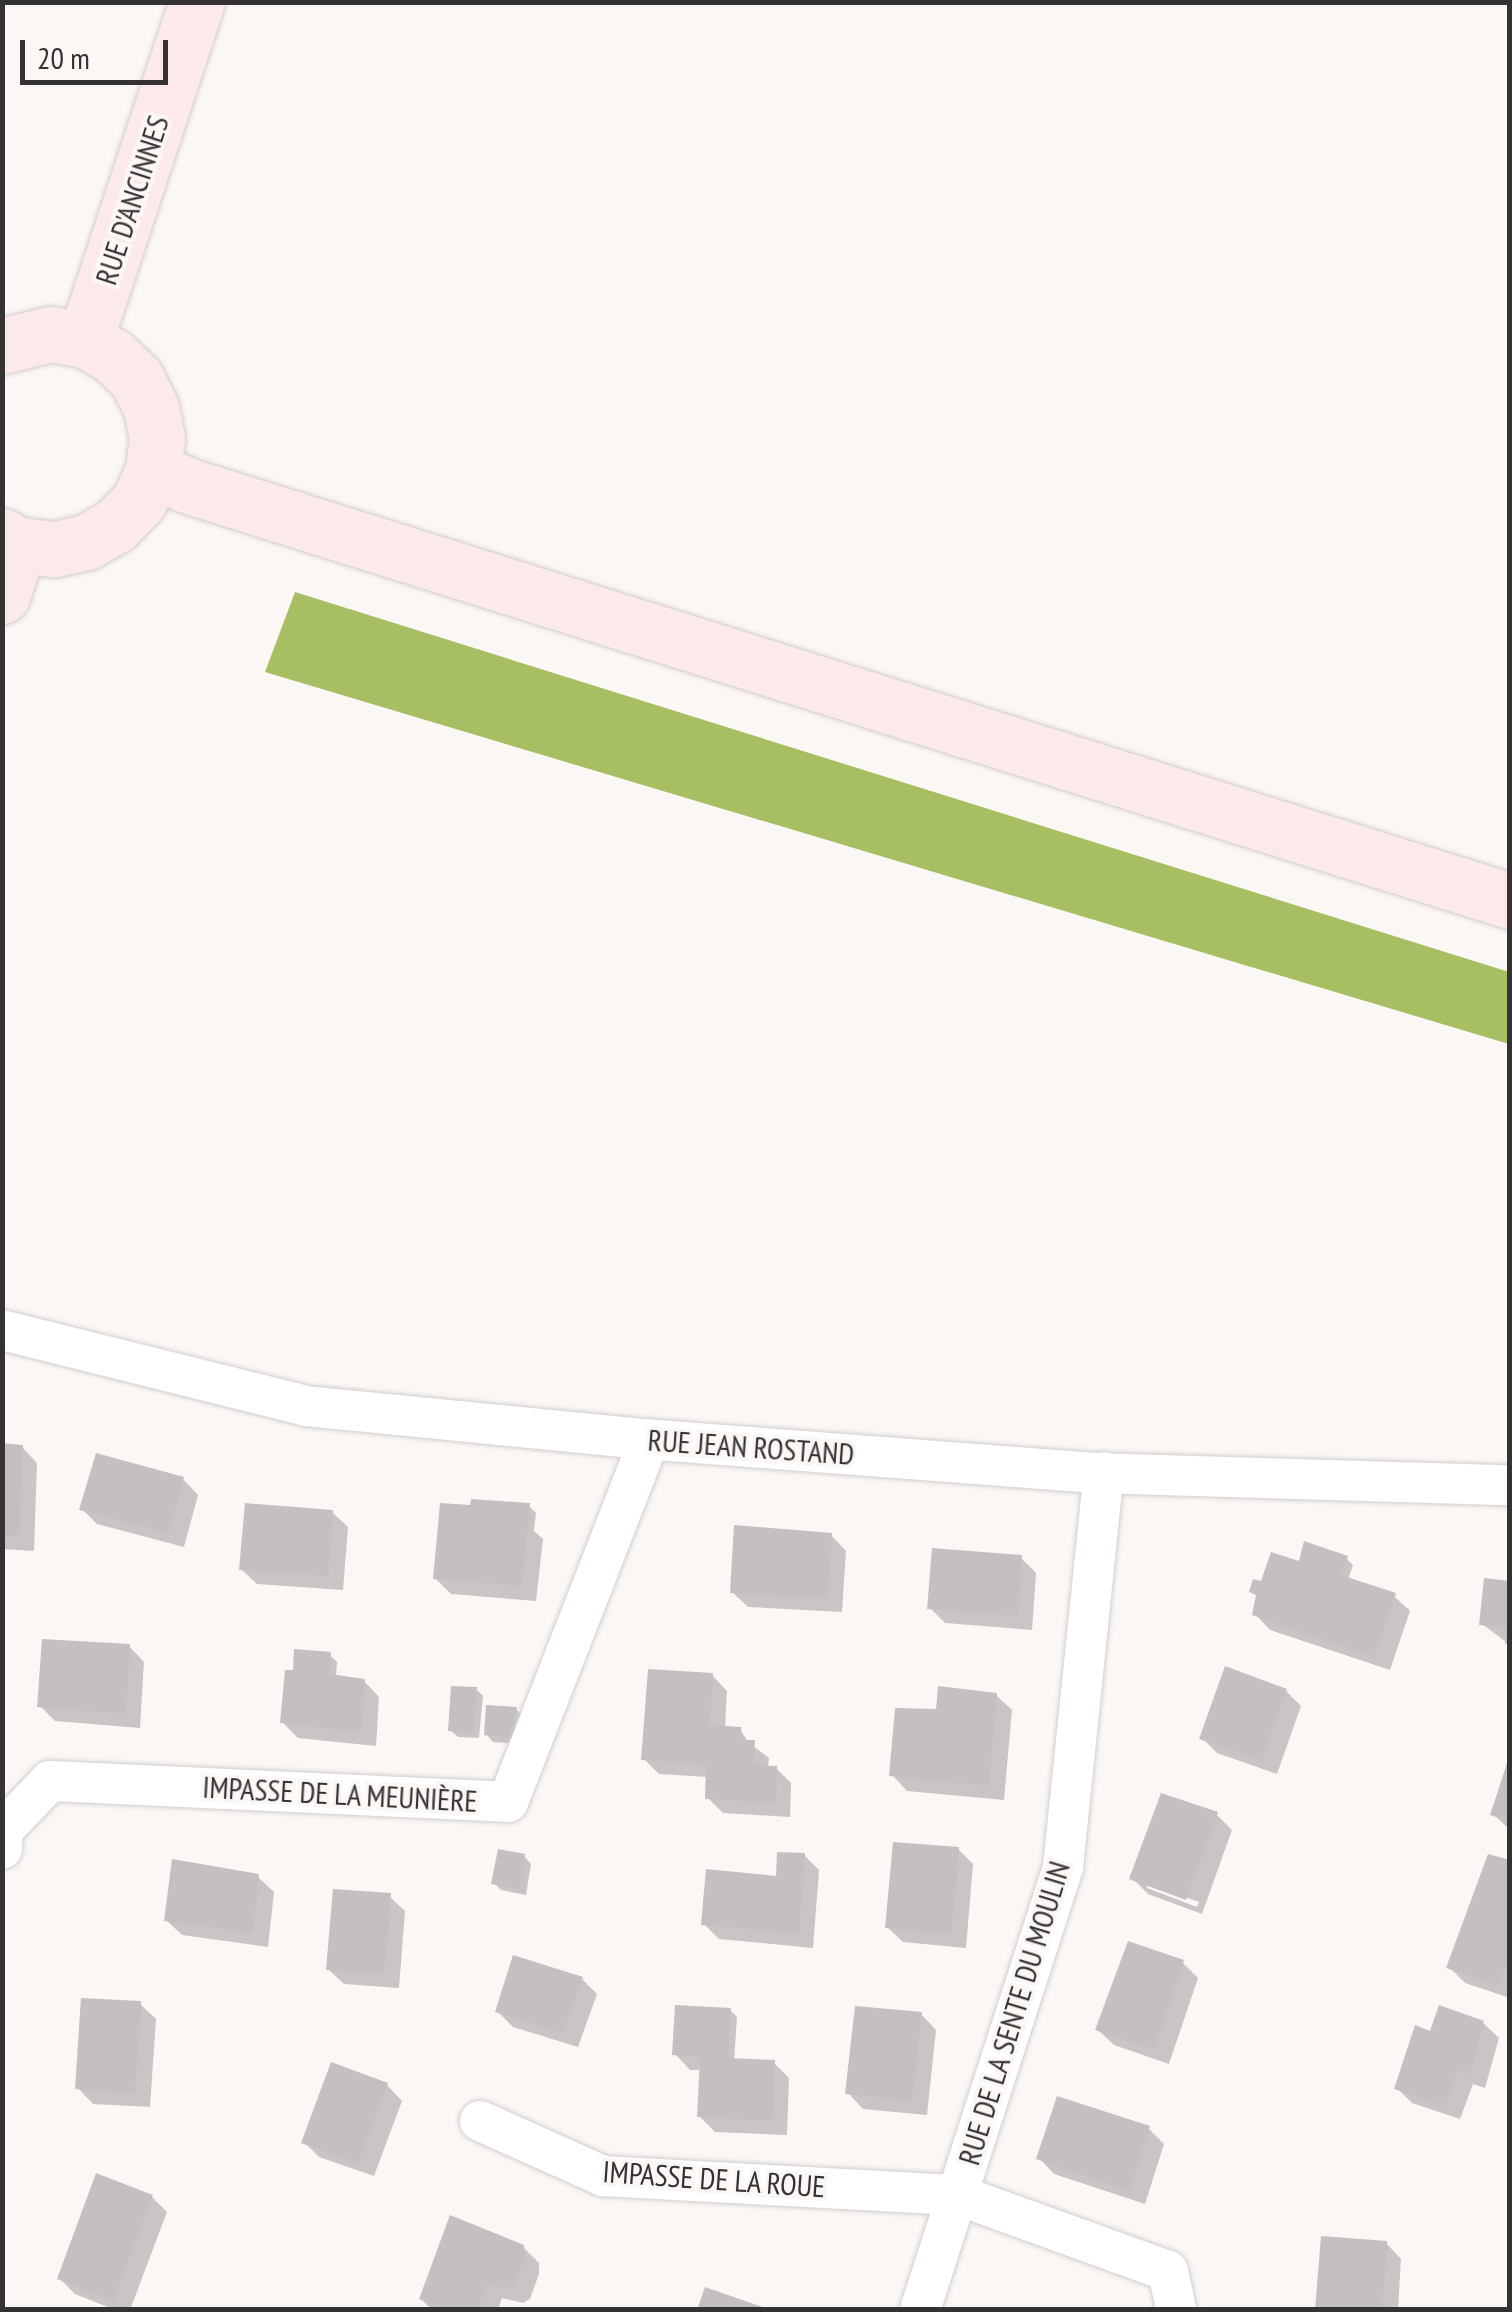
<!DOCTYPE html>
<meta charset="utf-8">
<style>
body{margin:0}
#map{position:relative;width:1512px;height:2312px;overflow:hidden;background:#fbf7f5;font-family:"PT Sans Narrow",sans-serif}
div>[style]{position:absolute}
[style*='--x']{left:calc(var(--x)*1px);top:calc(var(--y)*1px);width:calc(var(--w)*1px);rotate:calc(var(--a)*1deg)}
.forest>*{inset:0;background:#a8be63}
.shadow>*{inset:0;background:#0003}
.building>*{inset:0;background:#c4c0c1}
.roads{filter:drop-shadow(0 0 2px #d2cecd) drop-shadow(0 0 2px #d2cecd)}
.street>*{height:40px;margin:-20px;padding:0 20px;transform-origin:20px;border-radius:20px;background:#fff}
.secondary>*{height:55px;margin:-27.5px;padding:0 27.5px;transform-origin:27.5px;border-radius:27.5px;background:#fce9e9}
span{translate:-50% -50%;white-space:nowrap;text-align:center;line-height:1.15;-webkit-text-stroke:8px #fbf7f5;paint-order:stroke}
.street-label{font-size:30px;color:#343232}
.frame{position:absolute;inset:0;border:5px solid #343232;pointer-events:none}
.scale{position:absolute;left:20px;top:40px;width:148px;height:45px;box-sizing:border-box;border:5px solid #343232;border-top:0;padding-left:12px;font-size:30px;line-height:35px;white-space:nowrap;color:#343232;-webkit-text-stroke:8px #fbf7f5;paint-order:stroke}
</style>
<div id="map">
<div class="forest">
<i style="clip-path:polygon(295px 592px,1509px 972px,1509px 1044px,265px 672px)"></i>
</div>
<div class="shadow">
<i style="clip-path:polygon(2px 1445px,22px 1447px,37px 1463px,34px 1551px,2px 1549px)"></i>
<i style="clip-path:polygon(183px 1479px,198px 1495px,184px 1547px,97px 1524px,82px 1509px)"></i>
<i style="clip-path:polygon(529px 1506px,536px 1513px,534px 1531px,543px 1539px,536px 1601px,451px 1594px,435px 1578px)"></i>
<i style="clip-path:polygon(332px 1512px,348px 1527px,343px 1590px,257px 1584px,241px 1569px)"></i>
<i style="clip-path:polygon(831px 1535px,846px 1551px,842px 1612px,748px 1607px,732px 1592px)"></i>
<i style="clip-path:polygon(1021px 1558px,1036px 1573px,1032px 1630px,945px 1623px,930px 1608px)"></i>
<i style="clip-path:polygon(1346px 1558px,1353px 1565px,1348px 1580px,1394px 1596px,1410px 1611px,1390px 1670px,1270px 1630px,1255px 1614px,1259px 1598px,1252px 1591px,1260px 1583px)"></i>
<i style="clip-path:polygon(1510px 1581px,1510px 1645px,1482px 1624px)"></i>
<i style="clip-path:polygon(129px 1646px,144px 1662px,140px 1728px,55px 1721px,40px 1706px)"></i>
<i style="clip-path:polygon(330px 1655px,337px 1662px,336px 1678px,364px 1681px,379px 1697px,376px 1746px,298px 1738px,282px 1722px)"></i>
<i style="clip-path:polygon(712px 1675px,727px 1691px,725px 1728px,740px 1729px,748px 1742px,769px 1758px,768px 1768px,776px 1768px,791px 1783px,790px 1817px,723px 1813px,708px 1798px,708px 1777px,659px 1774px,644px 1759px)"></i>
<i style="clip-path:polygon(476px 1689px,483px 1696px,479px 1738px,458px 1737px,450px 1730px)"></i>
<i style="clip-path:polygon(1286px 1691px,1301px 1706px,1277px 1774px,1217px 1753px,1202px 1738px)"></i>
<i style="clip-path:polygon(996px 1695px,1012px 1710px,1004px 1800px,907px 1791px,892px 1775px,938px 1712px)"></i>
<i style="clip-path:polygon(516px 1709px,523px 1716px,519px 1744px,493px 1742px,486px 1734px)"></i>
<i style="clip-path:polygon(1510px 1769px,1510px 1830px,1493px 1814px)"></i>
<i style="clip-path:polygon(evenodd,1217px 1815px,1232px 1830px,1202px 1914px,1148px 1894px,1132px 1878px,1217px 1815px,1147px 1883px,1199px 1902px,1197px 1907px,1147px 1888px,1147px 1883px)"></i>
<i style="clip-path:polygon(958px 1849px,973px 1864px,966px 1948px,903px 1942px,887px 1927px)"></i>
<i style="clip-path:polygon(804px 1855px,819px 1870px,813px 1948px,719px 1939px,704px 1924px,778px 1879px)"></i>
<i style="clip-path:polygon(524px 1856px,531px 1864px,526px 1895px,501px 1890px,494px 1883px)"></i>
<i style="clip-path:polygon(1510px 1863px,1510px 1998px,1465px 1983px,1449px 1967px)"></i>
<i style="clip-path:polygon(258px 1877px,274px 1892px,268px 1947px,182px 1935px,166px 1920px)"></i>
<i style="clip-path:polygon(389px 1896px,405px 1911px,399px 1988px,344px 1984px,328px 1969px)"></i>
<i style="clip-path:polygon(1182px 1962px,1198px 1978px,1169px 2064px,1114px 2045px,1098px 2030px)"></i>
<i style="clip-path:polygon(582px 1979px,597px 1994px,578px 2047px,513px 2027px,498px 2012px)"></i>
<i style="clip-path:polygon(140px 2004px,156px 2019px,150px 2107px,93px 2104px,78px 2088px)"></i>
<i style="clip-path:polygon(730px 2010px,737px 2017px,734px 2061px,774px 2063px,789px 2078px,787px 2135px,715px 2132px,699px 2116px,702px 2070px,690px 2070px,675px 2054px)"></i>
<i style="clip-path:polygon(921px 2014px,936px 2030px,927px 2115px,863px 2109px,848px 2093px)"></i>
<i style="clip-path:polygon(1483px 2023px,1499px 2038px,1485px 2088px,1473px 2084px,1460px 2119px,1412px 2103px,1397px 2088px,1432px 2034px)"></i>
<i style="clip-path:polygon(387px 2085px,402px 2101px,374px 2176px,319px 2157px,304px 2142px)"></i>
<i style="clip-path:polygon(1148px 2128px,1164px 2144px,1145px 2204px,1054px 2174px,1039px 2158px)"></i>
<i style="clip-path:polygon(152px 2197px,167px 2212px,130px 2310px,115px 2310px,75px 2294px,60px 2279px)"></i>
<i style="clip-path:polygon(1386px 2243px,1401px 2259px,1398px 2310px,1317px 2310px)"></i>
<i style="clip-path:polygon(523px 2247px,539px 2263px,539px 2274px,530px 2299px,523px 2303px,502px 2298px,498px 2310px,432px 2310px,421px 2299px)"></i>
</div>
<div class="building">
<i style="clip-path:polygon(2px 1443px,23px 1445px,19px 1537px,2px 1536px)"></i>
<i style="clip-path:polygon(96px 1453px,184px 1477px,169px 1533px,79px 1510px)"></i>
<i style="clip-path:polygon(471px 1499px,530px 1503px,522px 1586px,433px 1579px,440px 1503px,470px 1505px)"></i>
<i style="clip-path:polygon(245px 1503px,333px 1510px,328px 1576px,239px 1570px)"></i>
<i style="clip-path:polygon(734px 1525px,832px 1533px,828px 1598px,730px 1593px)"></i>
<i style="clip-path:polygon(1304px 1541px,1348px 1556px,1341px 1575px,1396px 1593px,1375px 1656px,1252px 1615px,1256px 1595px,1249px 1592px,1253px 1579px,1261px 1581px,1271px 1552px,1299px 1561px)"></i>
<i style="clip-path:polygon(932px 1548px,1022px 1555px,1018px 1616px,927px 1609px)"></i>
<i style="clip-path:polygon(1484px 1578px,1510px 1581px,1510px 1644px,1505px 1644px,1507px 1628px,1479px 1625px)"></i>
<i style="clip-path:polygon(42px 1639px,130px 1644px,126px 1714px,37px 1707px)"></i>
<i style="clip-path:polygon(294px 1649px,331px 1652px,330px 1674px,365px 1679px,361px 1732px,280px 1723px,285px 1670px,293px 1670px)"></i>
<i style="clip-path:polygon(1225px 1666px,1287px 1689px,1262px 1760px,1199px 1739px)"></i>
<i style="clip-path:polygon(648px 1669px,713px 1673px,710px 1725px,741px 1727px,742px 1740px,755px 1740px,753px 1765px,777px 1766px,776px 1803px,705px 1799px,706px 1764px,641px 1760px)"></i>
<i style="clip-path:polygon(451px 1686px,477px 1687px,473px 1732px,448px 1731px)"></i>
<i style="clip-path:polygon(938px 1686px,997px 1693px,989px 1786px,889px 1776px,895px 1708px,936px 1709px)"></i>
<i style="clip-path:polygon(486px 1705px,517px 1707px,513px 1738px,484px 1735px)"></i>
<i style="clip-path:polygon(1509px 1757px,1510px 1757px,1510px 1821px,1490px 1815px)"></i>
<i style="clip-path:polygon(1161px 1793px,1218px 1812px,1186px 1900px,1129px 1879px)"></i>
<i style="clip-path:polygon(893px 1842px,959px 1847px,951px 1934px,885px 1928px)"></i>
<i style="clip-path:polygon(498px 1849px,525px 1854px,519px 1889px,491px 1884px)"></i>
<i style="clip-path:polygon(777px 1852px,805px 1853px,799px 1933px,701px 1925px,706px 1869px,776px 1876px)"></i>
<i style="clip-path:polygon(1488px 1854px,1510px 1860px,1510px 1955px,1499px 1986px,1446px 1968px)"></i>
<i style="clip-path:polygon(172px 1859px,259px 1874px,253px 1933px,164px 1921px)"></i>
<i style="clip-path:polygon(333px 1889px,391px 1893px,384px 1974px,326px 1970px)"></i>
<i style="clip-path:polygon(1128px 1941px,1184px 1960px,1154px 2050px,1095px 2030px)"></i>
<i style="clip-path:polygon(513px 1955px,583px 1977px,563px 2033px,495px 2012px)"></i>
<i style="clip-path:polygon(81px 1998px,141px 2001px,135px 2093px,75px 2089px)"></i>
<i style="clip-path:polygon(675px 2005px,731px 2008px,728px 2058px,775px 2060px,773px 2121px,697px 2117px,700px 2057px,672px 2055px)"></i>
<i style="clip-path:polygon(1439px 2005px,1484px 2021px,1470px 2074px,1458px 2070px,1445px 2106px,1394px 2089px,1415px 2025px,1430px 2031px)"></i>
<i style="clip-path:polygon(855px 2006px,922px 2012px,912px 2101px,845px 2094px)"></i>
<i style="clip-path:polygon(331px 2062px,388px 2083px,358px 2163px,301px 2143px)"></i>
<i style="clip-path:polygon(1057px 2096px,1150px 2126px,1129px 2190px,1036px 2159px)"></i>
<i style="clip-path:polygon(96px 2173px,153px 2195px,113px 2301px,57px 2279px)"></i>
<i style="clip-path:polygon(450px 2215px,524px 2245px,525px 2257px,515px 2284px,507px 2288px,487px 2284px,477px 2310px,448px 2310px,419px 2299px)"></i>
<i style="clip-path:polygon(1321px 2236px,1387px 2241px,1382px 2310px,1315px 2310px)"></i>
<i style="clip-path:polygon(705px 2287px,768px 2309px,768px 2310px,697px 2310px)"></i>
</div>
<div class="roads">
<div class="street">
<i style="--x:2;--y:1330;--w:313;--a:14"></i>
<i style="--x:306;--y:1406;--w:326;--a:5.6"></i>
<i style="--x:630;--y:1438;--w:467;--a:4.3"></i>
<i style="--x:1096;--y:1473;--w:414;--a:1.7"></i>
<i style="--x:2;--y:1849;--w:19;--a:-87"></i>
<i style="--x:3;--y:1830;--w:68;--a:-46.2"></i>
<i style="--x:50;--y:1781;--w:458;--a:2.6"></i>
<i style="--x:508;--y:1802;--w:388;--a:-68.7"></i>
<i style="--x:480;--y:2121;--w:135;--a:24.1"></i>
<i style="--x:603;--y:2176;--w:356;--a:3.1"></i>
<i style="--x:958;--y:2195;--w:223;--a:19.9"></i>
<i style="--x:1168;--y:2271;--w:40;--a:78"></i>
<i style="--x:920;--y:2310;--w:466;--a:-72.1"></i>
<i style="--x:1063;--y:1867;--w:397;--a:-84.1"></i>
</div>
<div class="secondary">
<i style="--x:85;--y:340;--w:356;--a:-71.7"></i>
<i style="--x:2;--y:346;--w:50;--a:-13.8"></i>
<i style="--x:51;--y:334;--w:35;--a:10"></i>
<i style="--x:85;--y:340;--w:32;--a:30"></i>
<i style="--x:113;--y:356;--w:32;--a:44"></i>
<i style="--x:136;--y:378;--w:33;--a:63"></i>
<i style="--x:151;--y:407;--w:32;--a:79"></i>
<i style="--x:157;--y:438;--w:32;--a:97"></i>
<i style="--x:153;--y:470;--w:34;--a:114"></i>
<i style="--x:139;--y:501;--w:33;--a:134"></i>
<i style="--x:116;--y:525;--w:34;--a:150"></i>
<i style="--x:87;--y:542;--w:35;--a:168"></i>
<i style="--x:53;--y:549;--w:34;--a:-173"></i>
<i style="--x:19;--y:545;--w:19;--a:-152"></i>
<i style="--x:153;--y:470;--w:36;--a:24"></i>
<i style="--x:186;--y:485;--w:1388;--a:17.44"></i>
<i style="--x:2;--y:596;--w:54;--a:-71.6"></i>
</div>
</div>
<div class="street-label">
<span style="left:132px;top:200px;rotate:-72deg">RUE D'ANCINNES</span>
<span style="left:751px;top:1447px;rotate:4deg">RUE JEAN ROSTAND</span>
<span style="left:340px;top:1794px;rotate:3deg">IMPASSE DE LA MEUNIÈRE</span>
<span style="left:1014px;top:2013px;rotate:-73deg">RUE DE LA SENTE DU MOULIN</span>
<span style="left:714px;top:2179px;rotate:4deg">IMPASSE DE LA ROUE</span>
</div>
<div class="frame"></div>
<div class="scale">20 m</div>
</div>
